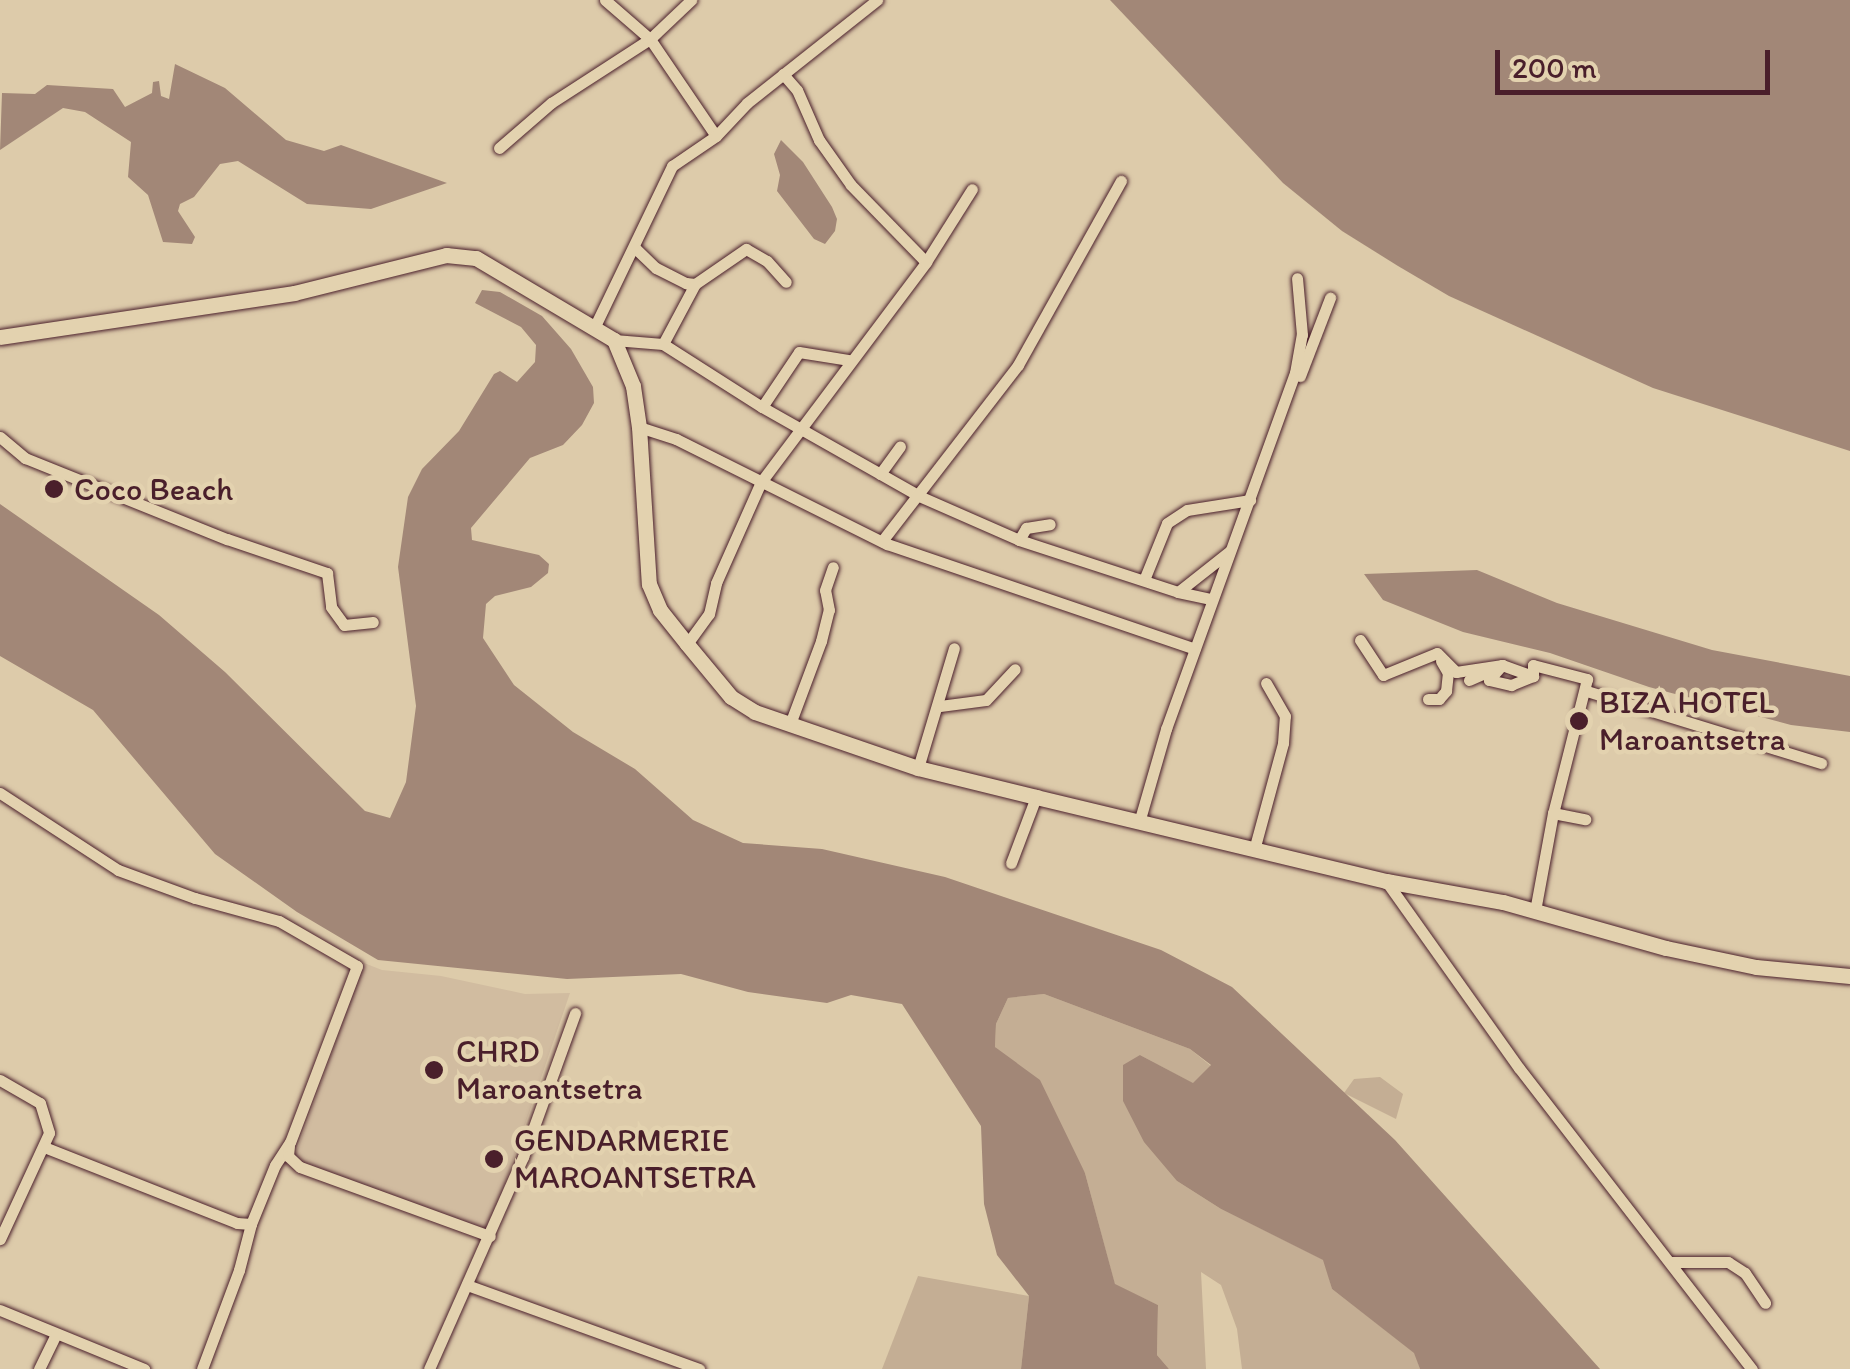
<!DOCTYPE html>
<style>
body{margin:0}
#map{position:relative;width:1850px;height:1369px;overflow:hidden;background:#ddcbaa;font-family:Itim,sans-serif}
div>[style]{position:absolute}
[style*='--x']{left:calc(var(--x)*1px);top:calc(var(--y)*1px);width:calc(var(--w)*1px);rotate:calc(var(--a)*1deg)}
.built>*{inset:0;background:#d1bca0}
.green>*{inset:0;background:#c4ae94}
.water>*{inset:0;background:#a28777}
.roads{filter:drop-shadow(0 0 2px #4a1f2b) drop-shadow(0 0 2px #4a1f2b)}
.minor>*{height:11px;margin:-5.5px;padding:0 5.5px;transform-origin:5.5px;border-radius:5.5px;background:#e3d2af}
.major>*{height:15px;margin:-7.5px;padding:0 7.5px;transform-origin:7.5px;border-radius:7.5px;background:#e3d2af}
.dots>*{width:28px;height:28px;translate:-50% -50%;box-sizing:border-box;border:5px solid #e3d2af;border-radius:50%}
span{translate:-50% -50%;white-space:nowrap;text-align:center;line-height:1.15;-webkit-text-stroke:9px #e3d2af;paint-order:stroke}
.poi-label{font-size:32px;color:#4a1f2b}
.left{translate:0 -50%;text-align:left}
.scale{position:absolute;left:1495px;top:50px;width:275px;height:45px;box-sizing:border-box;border:5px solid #4a1f2b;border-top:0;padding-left:12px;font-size:30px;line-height:35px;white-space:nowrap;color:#4a1f2b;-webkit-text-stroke:8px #e3d2af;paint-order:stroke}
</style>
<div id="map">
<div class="built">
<i style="clip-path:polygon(364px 963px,382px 970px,441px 976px,525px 994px,570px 993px,489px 1230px,300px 1165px,295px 1156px)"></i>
</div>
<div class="green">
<i style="clip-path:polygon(1044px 994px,1190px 1049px,1211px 1066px,1194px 1084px,1140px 1055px,1177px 1181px,1221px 1209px,1324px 1260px,1332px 1289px,1415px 1353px,1420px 1369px,1242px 1369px,1237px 1329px,1221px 1285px,1201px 1272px,1206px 1369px,1169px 1369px,1157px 1355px,1158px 1305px,1115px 1285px,1085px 1173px,995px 1047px,996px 1024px,1008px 998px)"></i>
<i style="clip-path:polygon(1380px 1077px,1403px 1094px,1396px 1119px,1344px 1093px,1354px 1079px)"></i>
<i style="clip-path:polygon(918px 1276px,1029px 1296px,1021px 1369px,882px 1369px)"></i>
</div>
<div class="water">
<i style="clip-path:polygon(1110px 0,1850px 0,1850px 451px,1653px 388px,1449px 296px,1398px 266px,1342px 231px,1283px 183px)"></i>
<i style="clip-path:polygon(175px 64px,225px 88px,286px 140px,324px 151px,341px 145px,447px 183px,371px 209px,307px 204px,238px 161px,220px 164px,194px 197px,180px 204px,178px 211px,195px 237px,192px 244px,163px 242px,148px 195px,128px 177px,131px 142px,85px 112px,63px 108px,0 150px,2px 93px,35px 94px,47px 85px,113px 89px,125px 107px,152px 93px,153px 82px,159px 81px,161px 96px,169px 99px)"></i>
<i style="clip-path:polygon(781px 140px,803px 162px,832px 207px,837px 219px,835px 231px,825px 244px,814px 239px,777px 191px,780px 175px,774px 154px)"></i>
<i style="clip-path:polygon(482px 290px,500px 292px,542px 316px,571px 349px,593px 387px,594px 403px,582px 425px,563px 445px,530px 458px,471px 528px,472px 540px,539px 555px,549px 564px,548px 573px,531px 587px,495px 596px,486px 604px,483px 638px,514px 685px,573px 732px,635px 769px,693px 820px,743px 843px,822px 849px,945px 877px,1161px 950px,1232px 987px,1395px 1140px,1600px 1369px,1420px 1369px,1414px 1353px,1332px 1289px,1323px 1260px,1221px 1209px,1177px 1181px,1144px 1142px,1123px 1101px,1123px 1065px,1140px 1055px,1193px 1083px,1211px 1065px,1190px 1049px,1044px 994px,1008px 998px,996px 1024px,995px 1047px,1040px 1080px,1085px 1173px,1115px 1284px,1158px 1305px,1157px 1355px,1169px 1369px,1021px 1369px,1029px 1296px,997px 1255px,984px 1204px,981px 1126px,902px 1004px,851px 995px,827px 1003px,748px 992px,681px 974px,567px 979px,378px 960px,297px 912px,215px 854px,93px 710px,0 656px,0 504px,159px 615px,225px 672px,365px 811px,390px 818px,406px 782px,416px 706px,398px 567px,408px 497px,422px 469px,459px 431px,494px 374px,500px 371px,517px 382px,535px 362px,536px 345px,521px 327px,475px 303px)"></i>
<i style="clip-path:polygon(1477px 570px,1557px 603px,1712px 650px,1850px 676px,1850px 732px,1791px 725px,1649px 687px,1550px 653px,1463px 632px,1383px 600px,1364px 574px)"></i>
</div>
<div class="roads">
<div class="minor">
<i style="--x:605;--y:0;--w:60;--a:40.9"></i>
<i style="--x:650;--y:39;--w:117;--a:55.8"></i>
<i style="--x:783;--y:74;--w:21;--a:49"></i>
<i style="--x:797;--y:90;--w:55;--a:66.3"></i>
<i style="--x:819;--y:140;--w:55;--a:54.6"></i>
<i style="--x:851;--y:185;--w:107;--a:45.8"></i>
<i style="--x:499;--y:148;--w:69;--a:-40.9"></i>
<i style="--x:551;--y:103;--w:118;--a:-32.9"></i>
<i style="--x:650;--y:39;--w:57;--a:-43.6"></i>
<i style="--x:635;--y:248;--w:29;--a:44"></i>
<i style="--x:656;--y:268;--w:34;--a:27"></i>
<i style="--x:686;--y:283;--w:9;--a:6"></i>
<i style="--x:695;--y:284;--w:62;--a:-34.5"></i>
<i style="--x:746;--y:249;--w:24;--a:30"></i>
<i style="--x:767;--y:261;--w:28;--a:48"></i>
<i style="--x:595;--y:326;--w:178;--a:-64.3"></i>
<i style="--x:672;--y:166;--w:53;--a:-34.3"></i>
<i style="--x:716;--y:136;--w:45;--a:-46.8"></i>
<i style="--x:747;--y:103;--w:166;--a:-38.4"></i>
<i style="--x:614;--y:340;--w:49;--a:4.7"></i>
<i style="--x:663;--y:344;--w:117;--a:32.5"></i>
<i style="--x:762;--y:407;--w:180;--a:29.5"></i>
<i style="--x:919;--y:496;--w:109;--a:23.7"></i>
<i style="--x:1019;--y:540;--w:167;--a:18.1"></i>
<i style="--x:1178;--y:592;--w:66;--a:-38.3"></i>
<i style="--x:663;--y:344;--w:68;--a:-61.9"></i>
<i style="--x:1300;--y:376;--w:84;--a:-69"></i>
<i style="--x:762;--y:407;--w:66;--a:-56.1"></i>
<i style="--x:799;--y:352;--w:51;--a:9.1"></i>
<i style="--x:639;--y:427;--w:39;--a:18"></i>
<i style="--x:676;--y:439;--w:236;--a:26.5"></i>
<i style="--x:887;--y:544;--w:325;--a:18.8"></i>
<i style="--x:0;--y:437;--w:33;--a:40"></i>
<i style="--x:25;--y:458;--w:218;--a:21.9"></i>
<i style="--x:227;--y:539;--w:106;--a:18.8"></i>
<i style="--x:327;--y:573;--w:34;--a:83"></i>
<i style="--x:331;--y:607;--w:22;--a:54"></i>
<i style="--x:344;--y:625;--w:29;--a:-6"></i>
<i style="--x:880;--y:474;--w:34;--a:-54"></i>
<i style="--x:1019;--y:540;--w:14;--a:-60"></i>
<i style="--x:1026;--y:528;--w:24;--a:-9"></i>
<i style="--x:882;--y:541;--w:222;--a:-52.3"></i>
<i style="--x:1018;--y:365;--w:211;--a:-60.8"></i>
<i style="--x:1144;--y:580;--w:61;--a:-68"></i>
<i style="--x:1167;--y:523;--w:24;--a:-33"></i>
<i style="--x:1187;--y:510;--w:64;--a:-9"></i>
<i style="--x:1178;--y:592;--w:35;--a:12"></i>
<i style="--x:1360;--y:640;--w:42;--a:56.7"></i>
<i style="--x:1383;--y:675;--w:58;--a:-22.2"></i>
<i style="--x:1437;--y:653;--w:27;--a:45"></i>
<i style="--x:1456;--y:672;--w:47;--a:-8.7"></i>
<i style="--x:1502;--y:665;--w:20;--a:131"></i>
<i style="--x:1489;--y:680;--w:23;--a:13"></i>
<i style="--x:1511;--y:685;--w:24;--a:-22"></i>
<i style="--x:1533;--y:676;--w:11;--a:-90"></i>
<i style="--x:1533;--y:665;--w:56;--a:14.5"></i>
<i style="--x:1587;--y:679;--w:138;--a:104.2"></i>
<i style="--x:1553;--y:813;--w:100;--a:100.4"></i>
<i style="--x:687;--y:644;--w:37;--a:-54"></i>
<i style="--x:709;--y:614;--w:32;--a:-77"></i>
<i style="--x:716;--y:583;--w:111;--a:-66"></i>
<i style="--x:761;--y:482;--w:275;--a:-53.1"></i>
<i style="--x:926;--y:262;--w:86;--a:-57.8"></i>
<i style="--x:1469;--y:680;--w:36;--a:-24"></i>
<i style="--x:1502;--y:665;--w:33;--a:20"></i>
<i style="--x:1587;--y:691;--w:245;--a:17.1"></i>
<i style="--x:1428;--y:699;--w:11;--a:0"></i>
<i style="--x:1439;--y:699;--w:11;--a:-49"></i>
<i style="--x:1446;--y:691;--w:18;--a:-84"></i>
<i style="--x:1448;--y:673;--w:14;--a:-120"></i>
<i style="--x:940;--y:706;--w:46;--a:-7.4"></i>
<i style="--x:986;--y:700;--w:42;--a:-46.9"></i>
<i style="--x:790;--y:724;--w:89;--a:-69.5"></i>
<i style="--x:821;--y:641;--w:32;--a:-76"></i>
<i style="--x:829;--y:610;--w:20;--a:-101"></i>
<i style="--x:825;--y:590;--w:24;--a:-71"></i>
<i style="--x:918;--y:768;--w:125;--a:-73.3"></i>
<i style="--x:0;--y:793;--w:141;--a:33.1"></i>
<i style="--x:118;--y:870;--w:82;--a:20"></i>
<i style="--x:195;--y:898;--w:87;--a:15.3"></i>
<i style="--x:279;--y:921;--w:90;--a:30"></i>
<i style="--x:357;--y:966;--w:188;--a:110.8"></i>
<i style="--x:290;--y:1142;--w:27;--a:123"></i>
<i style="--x:275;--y:1165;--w:64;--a:112.1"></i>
<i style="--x:251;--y:1224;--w:14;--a:-176"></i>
<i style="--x:237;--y:1223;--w:207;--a:-158.5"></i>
<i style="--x:1553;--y:813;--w:33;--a:11"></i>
<i style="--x:1140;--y:819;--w:94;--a:-73.9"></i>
<i style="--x:1166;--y:729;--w:379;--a:-70.1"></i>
<i style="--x:1295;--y:373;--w:39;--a:-80"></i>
<i style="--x:1302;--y:335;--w:57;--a:-95"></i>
<i style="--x:1254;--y:850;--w:111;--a:-74.8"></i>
<i style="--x:1283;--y:743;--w:27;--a:-86"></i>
<i style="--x:1285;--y:716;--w:38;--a:-120"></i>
<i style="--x:1011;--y:863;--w:71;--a:-69.3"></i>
<i style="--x:1386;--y:881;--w:229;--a:54.6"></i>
<i style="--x:1519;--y:1068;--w:381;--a:52.3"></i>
<i style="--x:0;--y:1080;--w:46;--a:29.9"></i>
<i style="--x:40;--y:1103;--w:31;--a:73"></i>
<i style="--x:49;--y:1133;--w:117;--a:114.8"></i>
<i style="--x:289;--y:1146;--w:10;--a:96"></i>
<i style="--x:288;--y:1156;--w:16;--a:43"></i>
<i style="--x:300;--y:1167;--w:202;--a:20"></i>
<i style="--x:1671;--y:1262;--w:57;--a:0"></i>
<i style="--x:1728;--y:1262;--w:20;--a:33"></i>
<i style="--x:1745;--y:1273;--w:36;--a:56"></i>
<i style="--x:467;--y:1285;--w:247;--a:19.9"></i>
<i style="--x:0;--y:1310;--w:156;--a:22.3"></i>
<i style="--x:39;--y:1369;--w:39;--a:-64"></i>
<i style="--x:202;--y:1369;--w:106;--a:-69.5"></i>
<i style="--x:239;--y:1270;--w:48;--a:-75.4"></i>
<i style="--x:429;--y:1369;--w:232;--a:-66.1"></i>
<i style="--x:523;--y:1157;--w:153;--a:-70.1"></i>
</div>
<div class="major">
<i style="--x:0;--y:337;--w:297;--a:-8.5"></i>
<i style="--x:294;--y:293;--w:157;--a:-14"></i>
<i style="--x:446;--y:255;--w:30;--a:6"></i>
<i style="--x:476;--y:258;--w:161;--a:30.7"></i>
<i style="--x:614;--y:340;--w:50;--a:67.6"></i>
<i style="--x:633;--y:386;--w:41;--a:81.7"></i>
<i style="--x:639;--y:427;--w:157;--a:86.4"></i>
<i style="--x:649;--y:584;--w:28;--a:67"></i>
<i style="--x:660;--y:610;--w:43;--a:51.5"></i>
<i style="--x:687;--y:644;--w:69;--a:50.3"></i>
<i style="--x:731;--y:697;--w:28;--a:32"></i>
<i style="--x:755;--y:712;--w:172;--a:19"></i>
<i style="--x:918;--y:768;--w:122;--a:13.8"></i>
<i style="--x:1036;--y:797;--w:360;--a:13.5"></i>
<i style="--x:1386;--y:881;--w:119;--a:10.2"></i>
<i style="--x:1503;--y:902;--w:169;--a:15.8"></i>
<i style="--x:1666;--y:948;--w:92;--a:11.9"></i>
<i style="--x:1756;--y:967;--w:94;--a:5.5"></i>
</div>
</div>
<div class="dots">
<i style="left:54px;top:489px;background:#4a1f2b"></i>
<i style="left:1579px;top:721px;background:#4a1f2b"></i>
<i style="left:434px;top:1070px;background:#4a1f2b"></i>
<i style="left:494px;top:1159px;background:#4a1f2b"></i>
</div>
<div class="poi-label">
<span class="left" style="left:74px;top:489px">Coco Beach</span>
<span class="left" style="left:1599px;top:721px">BIZA HOTEL<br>Maroantsetra</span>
<span class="left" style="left:456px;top:1070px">CHRD<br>Maroantsetra</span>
<span class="left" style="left:514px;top:1159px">GENDARMERIE<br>MAROANTSETRA</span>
</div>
<div class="scale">200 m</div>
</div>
